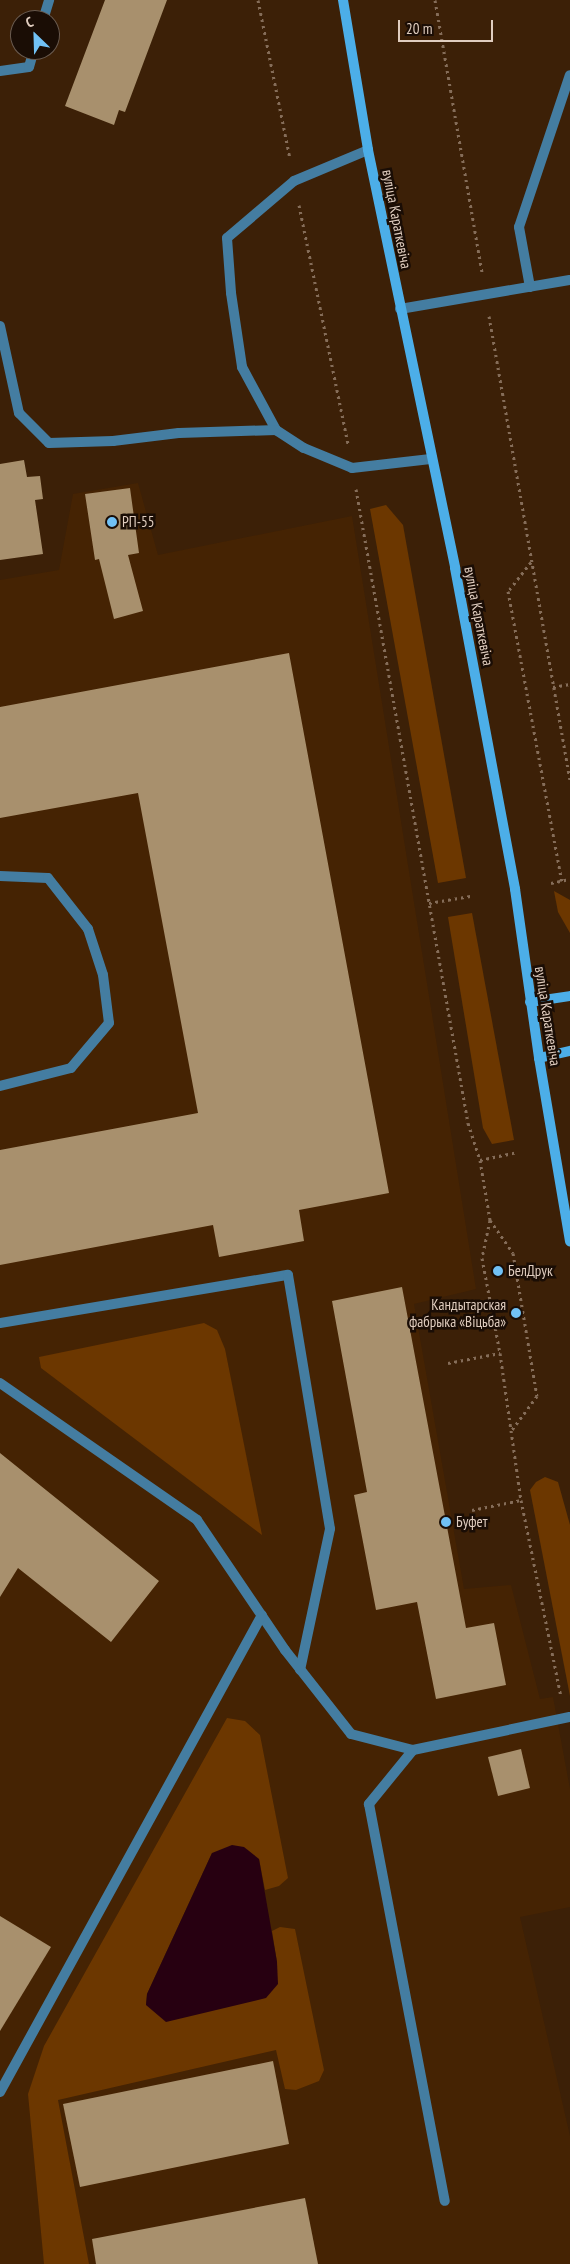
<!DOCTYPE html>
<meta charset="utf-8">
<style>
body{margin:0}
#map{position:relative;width:570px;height:2264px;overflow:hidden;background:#3c2007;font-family:"PT Sans Narrow",sans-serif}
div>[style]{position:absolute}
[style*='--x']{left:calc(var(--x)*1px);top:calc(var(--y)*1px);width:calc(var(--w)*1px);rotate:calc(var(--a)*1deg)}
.built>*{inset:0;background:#452303}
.green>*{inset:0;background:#6c3700}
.water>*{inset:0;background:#270011}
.building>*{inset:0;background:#a8906d}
.path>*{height:3px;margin-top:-1.5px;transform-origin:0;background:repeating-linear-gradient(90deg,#856d59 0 2.5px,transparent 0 6.5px)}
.lane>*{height:10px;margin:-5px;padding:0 5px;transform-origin:5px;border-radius:5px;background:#447da1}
.secondary>*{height:10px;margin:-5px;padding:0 5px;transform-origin:5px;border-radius:5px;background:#4caee8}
.dots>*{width:14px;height:14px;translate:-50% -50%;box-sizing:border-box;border:2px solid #1a0d05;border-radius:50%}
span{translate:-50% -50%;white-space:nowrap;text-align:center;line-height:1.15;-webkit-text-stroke:5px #1a0d05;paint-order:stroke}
.street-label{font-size:15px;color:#e0cdbf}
.poi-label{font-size:15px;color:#e0cdbf}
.left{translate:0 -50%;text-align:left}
.right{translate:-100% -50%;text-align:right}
.north{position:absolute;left:10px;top:10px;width:50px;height:50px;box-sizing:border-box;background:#1a0d05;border:1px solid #695a4f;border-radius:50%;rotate:336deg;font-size:14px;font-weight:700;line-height:20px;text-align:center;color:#e0cdbf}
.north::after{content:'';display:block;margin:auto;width:18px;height:22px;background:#71c1f5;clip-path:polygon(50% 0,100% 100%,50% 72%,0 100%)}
.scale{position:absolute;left:398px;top:20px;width:95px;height:22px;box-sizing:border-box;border:2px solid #e0cdbf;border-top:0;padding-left:6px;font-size:15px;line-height:18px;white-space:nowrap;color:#e0cdbf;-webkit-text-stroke:4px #1a0d05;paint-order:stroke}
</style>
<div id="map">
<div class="built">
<i style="clip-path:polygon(138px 483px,158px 555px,352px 516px,476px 1289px,414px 1304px,464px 1589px,511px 1585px,540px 1699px,553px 1697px,570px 1789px,570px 1907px,520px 1917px,570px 2136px,570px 2264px,0 2264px,0 580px,59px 570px,73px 494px)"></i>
</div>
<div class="green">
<i style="clip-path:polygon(386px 505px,403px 525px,466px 878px,438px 883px,370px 509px)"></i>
<i style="clip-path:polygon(554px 891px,570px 900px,570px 933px,558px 912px)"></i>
<i style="clip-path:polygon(472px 913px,514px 1140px,492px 1144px,483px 1128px,448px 917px)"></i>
<i style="clip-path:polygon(204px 1323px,217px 1330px,225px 1349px,262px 1535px,41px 1368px,39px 1357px)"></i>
<i style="clip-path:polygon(545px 1477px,558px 1482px,570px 1525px,570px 1696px,530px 1490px,536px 1482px)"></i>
<i style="clip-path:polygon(227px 1718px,245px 1721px,260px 1735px,288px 1878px,279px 1886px,265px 1890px,259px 1859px,212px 1853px,147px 1994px,146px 2005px,277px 1962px,272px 1931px,280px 1927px,295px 1929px,324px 2070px,319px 2081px,296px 2090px,285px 2089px,276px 2050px,58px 2100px,89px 2264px,44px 2264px,28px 2094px,44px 2046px)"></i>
</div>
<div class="water">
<i style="clip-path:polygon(232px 1845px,244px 1847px,259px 1859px,277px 1962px,278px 1984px,266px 1998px,166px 2022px,146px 2005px,147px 1994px,212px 1853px)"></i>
</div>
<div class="building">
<i style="clip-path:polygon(105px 0,167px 0,125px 112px,119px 110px,114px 125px,65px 106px)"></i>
<i style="clip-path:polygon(24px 460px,27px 477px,40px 476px,43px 499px,35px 500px,43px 554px,0 560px,0 464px)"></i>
<i style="clip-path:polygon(130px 488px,139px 553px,128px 555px,143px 611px,114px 619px,99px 559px,95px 560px,85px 494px)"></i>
<i style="clip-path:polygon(289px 653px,389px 1193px,299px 1210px,304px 1241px,219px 1257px,213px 1225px,0 1265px,0 1150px,198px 1113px,138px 793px,0 818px,0 707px)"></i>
<i style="clip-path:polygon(402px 1287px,466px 1628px,494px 1623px,506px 1685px,436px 1699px,417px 1602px,376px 1610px,354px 1495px,367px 1492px,332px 1301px)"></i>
<i style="clip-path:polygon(0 1453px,159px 1581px,111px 1642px,18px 1568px,0 1597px)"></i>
<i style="clip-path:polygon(521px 1749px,530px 1788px,498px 1796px,488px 1757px)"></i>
<i style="clip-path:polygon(0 1916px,51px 1947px,0 2031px)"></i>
<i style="clip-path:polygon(273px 2061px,289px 2144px,80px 2187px,63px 2104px)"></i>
<i style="clip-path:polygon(305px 2198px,318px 2264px,96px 2264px,92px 2239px)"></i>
</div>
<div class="path">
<i style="--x:258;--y:0;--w:162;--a:78.6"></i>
<i style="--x:435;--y:0;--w:277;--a:80.2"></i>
<i style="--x:299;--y:205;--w:244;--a:78.4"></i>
<i style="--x:489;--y:316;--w:473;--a:80.1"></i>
<i style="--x:356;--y:489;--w:644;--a:79.98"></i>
<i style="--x:468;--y:1123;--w:39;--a:72"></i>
<i style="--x:480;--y:1160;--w:61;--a:80.5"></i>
<i style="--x:490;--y:1220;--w:39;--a:102"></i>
<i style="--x:482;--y:1258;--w:97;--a:79.3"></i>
<i style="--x:500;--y:1353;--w:148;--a:81.9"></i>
<i style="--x:521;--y:1500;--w:201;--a:78.5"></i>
<i style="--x:531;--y:562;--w:37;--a:128"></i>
<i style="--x:508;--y:591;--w:295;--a:79.5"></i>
<i style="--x:553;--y:687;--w:17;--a:-10"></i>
<i style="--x:551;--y:883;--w:19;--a:-12"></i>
<i style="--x:429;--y:903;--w:42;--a:-9.7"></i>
<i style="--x:480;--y:1160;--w:38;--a:-12"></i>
<i style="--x:490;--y:1220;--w:40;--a:55.1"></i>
<i style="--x:513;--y:1253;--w:145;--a:80.5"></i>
<i style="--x:537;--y:1396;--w:44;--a:126.6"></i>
<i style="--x:448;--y:1363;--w:53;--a:-10.9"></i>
<i style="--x:472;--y:1510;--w:50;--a:-11.5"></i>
</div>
<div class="lane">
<i style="--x:43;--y:20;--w:21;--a:-73"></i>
<i style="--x:0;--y:71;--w:29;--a:-8"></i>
<i style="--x:29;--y:67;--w:18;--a:-74"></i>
<i style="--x:368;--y:150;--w:80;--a:157.3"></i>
<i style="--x:294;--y:181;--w:88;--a:139.6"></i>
<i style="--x:227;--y:238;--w:55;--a:85.8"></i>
<i style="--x:231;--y:293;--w:75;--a:81.5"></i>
<i style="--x:242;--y:367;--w:72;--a:61.6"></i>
<i style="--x:276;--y:430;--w:33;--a:33"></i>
<i style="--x:304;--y:448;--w:52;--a:22.6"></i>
<i style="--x:352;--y:468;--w:79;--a:-6.6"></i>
<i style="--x:530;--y:287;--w:61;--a:-100.4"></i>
<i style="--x:519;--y:227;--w:160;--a:-71.5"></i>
<i style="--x:400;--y:309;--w:172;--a:-9.7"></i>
<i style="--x:0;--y:326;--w:89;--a:77.7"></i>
<i style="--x:19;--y:413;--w:42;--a:45"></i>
<i style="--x:49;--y:443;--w:64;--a:-1.8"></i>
<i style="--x:113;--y:441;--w:66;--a:-6.9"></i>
<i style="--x:179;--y:433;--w:97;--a:-1.8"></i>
<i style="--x:0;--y:876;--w:48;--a:2.4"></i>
<i style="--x:48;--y:878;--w:65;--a:51.9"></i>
<i style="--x:88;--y:929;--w:48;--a:71.9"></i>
<i style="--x:103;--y:975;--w:48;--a:82.9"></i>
<i style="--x:109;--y:1023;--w:59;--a:130.2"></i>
<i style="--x:71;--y:1068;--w:73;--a:165.8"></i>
<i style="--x:0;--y:1323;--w:292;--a:-9.5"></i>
<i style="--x:288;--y:1275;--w:257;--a:80.6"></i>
<i style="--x:330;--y:1529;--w:144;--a:102"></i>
<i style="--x:0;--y:1383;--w:240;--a:34.8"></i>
<i style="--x:197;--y:1520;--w:157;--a:55.9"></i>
<i style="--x:285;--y:1650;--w:107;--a:51.8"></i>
<i style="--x:351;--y:1734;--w:64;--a:14.5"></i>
<i style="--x:413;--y:1750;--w:160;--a:-11.9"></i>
<i style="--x:413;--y:1750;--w:70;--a:129.2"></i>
<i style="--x:369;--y:1804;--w:404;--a:79.2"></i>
<i style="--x:0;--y:2092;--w:544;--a:-61.22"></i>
</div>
<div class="secondary">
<i style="--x:343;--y:0;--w:152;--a:80.5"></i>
<i style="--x:368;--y:150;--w:427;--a:78.2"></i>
<i style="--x:455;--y:568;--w:327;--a:79.4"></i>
<i style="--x:515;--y:889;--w:171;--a:81.9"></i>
<i style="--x:539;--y:1058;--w:186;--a:80.4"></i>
<i style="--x:530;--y:1002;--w:40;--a:-8.5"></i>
<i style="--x:539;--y:1058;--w:32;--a:-13"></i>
</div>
<div class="dots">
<i style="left:112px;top:522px;background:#71c1f5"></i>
<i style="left:498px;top:1271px;background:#71c1f5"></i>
<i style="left:516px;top:1313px;background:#71c1f5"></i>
<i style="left:446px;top:1522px;background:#71c1f5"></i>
</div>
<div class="street-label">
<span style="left:397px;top:219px;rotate:79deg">вуліца Караткевіча</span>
<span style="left:479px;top:616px;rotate:79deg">вуліца Караткевіча</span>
<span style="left:548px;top:1016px;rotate:81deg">вуліца Караткевіча</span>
</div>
<div class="poi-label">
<span class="left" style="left:122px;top:522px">РП-55</span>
<span class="left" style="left:508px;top:1271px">БелДрук</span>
<span class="right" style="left:506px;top:1313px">Кандытарская<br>фабрыка «Віцьба»</span>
<span class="left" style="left:456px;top:1522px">Буфет</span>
</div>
<div class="north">С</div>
<div class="scale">20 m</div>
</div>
